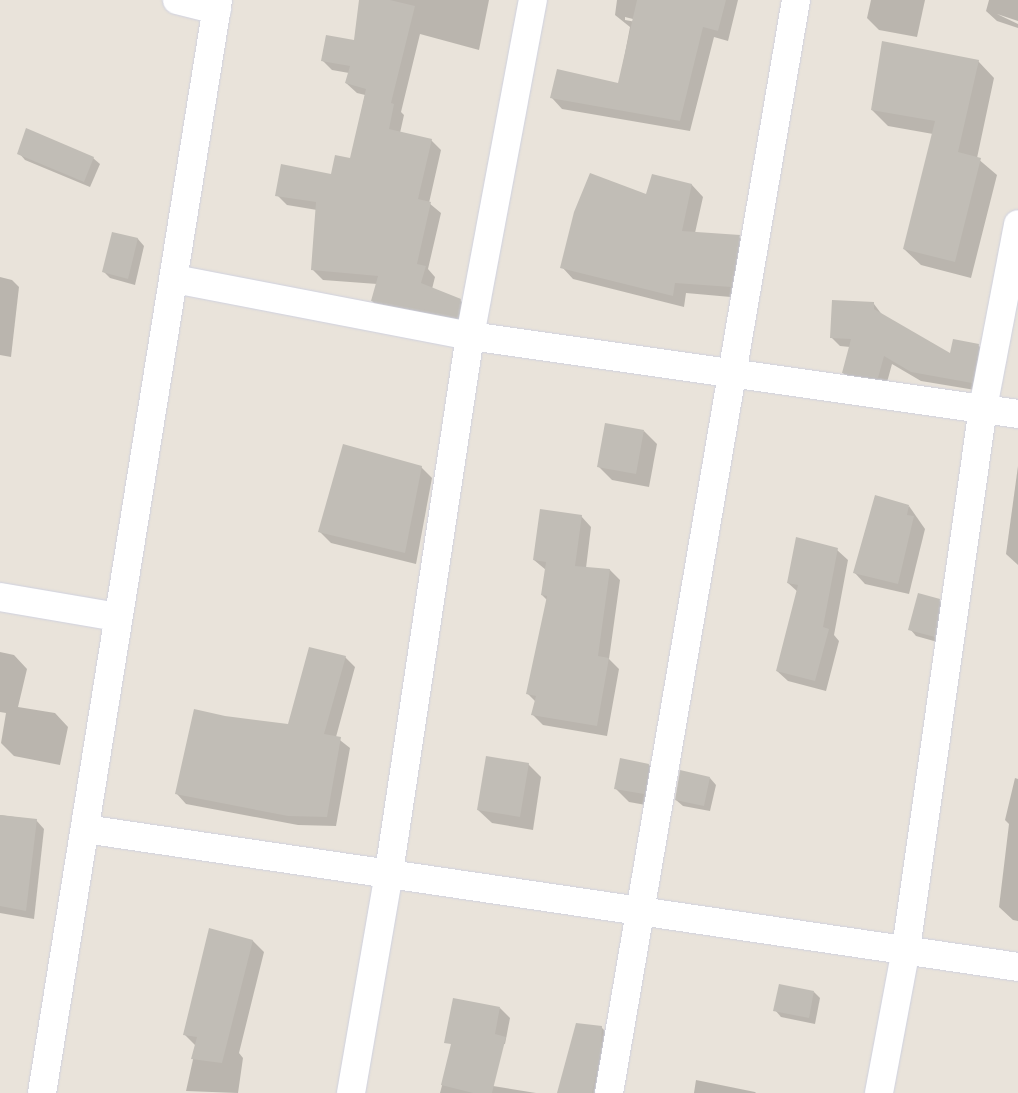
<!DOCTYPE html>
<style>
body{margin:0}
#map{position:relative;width:1018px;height:1093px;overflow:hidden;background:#e9e3da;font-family:"PT Sans",sans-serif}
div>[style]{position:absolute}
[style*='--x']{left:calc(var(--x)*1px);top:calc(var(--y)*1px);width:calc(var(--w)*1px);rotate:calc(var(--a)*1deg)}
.shadow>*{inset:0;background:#0003}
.building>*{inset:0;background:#c1bdb6}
.roads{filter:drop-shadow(0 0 1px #cfd1df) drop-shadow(0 0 1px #cfd1df)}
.minor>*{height:28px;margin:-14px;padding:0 14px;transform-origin:14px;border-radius:14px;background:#fff}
span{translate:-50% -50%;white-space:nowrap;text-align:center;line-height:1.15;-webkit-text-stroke:4px #fff;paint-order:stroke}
</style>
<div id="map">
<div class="shadow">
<i style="clip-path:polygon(360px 0,489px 0,479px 50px,420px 34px,401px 112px,404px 115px,400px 133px,431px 140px,441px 150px,429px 203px,441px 213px,428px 269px,435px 277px,432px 289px,460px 300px,470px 310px,467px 327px,382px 311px,372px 301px,377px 284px,323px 280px,313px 270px,317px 210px,287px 205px,277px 195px,332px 176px,351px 159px,365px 95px,357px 93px,346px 83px,349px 73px,332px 70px,322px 60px,355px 41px)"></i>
<i style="clip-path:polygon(evenodd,617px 0,738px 0,728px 41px,714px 37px,690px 131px,562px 109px,552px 98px,619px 85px,630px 27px,615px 15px,617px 0,625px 17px,637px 20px,636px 22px,625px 20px,625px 17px)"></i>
<i style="clip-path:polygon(871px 0,925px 0,917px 37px,879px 30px,867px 18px)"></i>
<i style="clip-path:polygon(989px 0,1018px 0,1018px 21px,997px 14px,1018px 24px,1018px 28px,997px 21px,986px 11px)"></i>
<i style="clip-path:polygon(978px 61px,994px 78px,977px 158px,997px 175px,971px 278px,921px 265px,904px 249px,933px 134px,888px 126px,872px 110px)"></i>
<i style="clip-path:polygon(19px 153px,93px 158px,100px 164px,90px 187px,25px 160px)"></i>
<i style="clip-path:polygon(653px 175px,692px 185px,703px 197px,695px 233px,739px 237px,751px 248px,742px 298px,686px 293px,684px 307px,573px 279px,562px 267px,647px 195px)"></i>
<i style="clip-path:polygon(113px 233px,138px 239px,144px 246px,135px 285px,110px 278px,104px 272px)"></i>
<i style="clip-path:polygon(0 277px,12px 280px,19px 287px,11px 357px,0 355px)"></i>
<i style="clip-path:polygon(874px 304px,883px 316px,951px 355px,978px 345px,987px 354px,981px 391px,921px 381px,892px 364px,886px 386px,852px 382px,843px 373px,850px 347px,840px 346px,831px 337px)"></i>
<i style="clip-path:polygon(644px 431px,657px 444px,649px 487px,612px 480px,598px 466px)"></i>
<i style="clip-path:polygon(1018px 466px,1018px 565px,1006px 554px)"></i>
<i style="clip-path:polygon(421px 467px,432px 478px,416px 564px,331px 543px,319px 531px)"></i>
<i style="clip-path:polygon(909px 506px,925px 529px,909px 594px,865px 584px,854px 572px)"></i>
<i style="clip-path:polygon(581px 516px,591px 527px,586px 568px,610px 570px,620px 580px,609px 659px,619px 669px,607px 736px,543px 725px,532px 714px,536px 702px,527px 693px,547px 600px,542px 595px,546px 570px,534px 560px)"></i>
<i style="clip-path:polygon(837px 550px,848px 560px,834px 635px,839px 641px,826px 691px,788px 681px,777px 671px,798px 592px,788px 583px)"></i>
<i style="clip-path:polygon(939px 600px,946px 607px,941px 643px,916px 636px,910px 629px)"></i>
<i style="clip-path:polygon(0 652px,14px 655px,27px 669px,18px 707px,55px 713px,68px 727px,60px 765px,14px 756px,1px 743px,6px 713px,0 712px)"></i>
<i style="clip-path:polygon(345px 657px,355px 667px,336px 737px,350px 748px,336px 826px,298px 825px,186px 804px,177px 794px,289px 726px)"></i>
<i style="clip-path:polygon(621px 759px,649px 765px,662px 778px,657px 807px,629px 802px,615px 788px)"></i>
<i style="clip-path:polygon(528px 764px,541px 777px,533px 830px,492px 823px,478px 810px)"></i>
<i style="clip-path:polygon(710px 778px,716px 785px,710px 811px,683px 806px,676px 800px)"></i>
<i style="clip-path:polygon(1015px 778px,1018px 779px,1018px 921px,1013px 920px,999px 907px,1009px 824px,1005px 820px)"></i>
<i style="clip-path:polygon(0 815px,36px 820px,44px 829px,34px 919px,0 913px)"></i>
<i style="clip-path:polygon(210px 930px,253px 941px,264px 952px,239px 1053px,243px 1058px,238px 1093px,186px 1091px,196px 1046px,185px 1035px)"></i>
<i style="clip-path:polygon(814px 992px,820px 998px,815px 1024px,781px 1017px,775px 1010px)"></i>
<i style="clip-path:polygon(500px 1008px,510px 1018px,505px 1044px,459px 1039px)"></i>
<i style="clip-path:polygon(601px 1027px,611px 1037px,602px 1093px,558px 1093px)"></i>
<i style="clip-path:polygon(444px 1078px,536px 1093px,440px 1093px)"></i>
<i style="clip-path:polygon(696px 1080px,755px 1092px,756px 1093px,694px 1093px)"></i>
</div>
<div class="building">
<i style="clip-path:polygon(359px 0,390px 0,415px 6px,391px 103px,394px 104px,389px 129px,432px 139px,418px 199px,431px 202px,417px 264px,426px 266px,421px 283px,461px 299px,458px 318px,371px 301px,378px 276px,311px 270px,316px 202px,275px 196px,281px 164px,331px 174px,335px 155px,350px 158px,366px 89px,345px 83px,350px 66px,321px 61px,326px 35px,354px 40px)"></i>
<i style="clip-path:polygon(637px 0,726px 0,718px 31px,703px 27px,680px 121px,550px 98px,557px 69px,618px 83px)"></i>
<i style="clip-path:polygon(882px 41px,979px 60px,958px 152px,981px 158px,955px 262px,903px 249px,935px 121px,871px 110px)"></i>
<i style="clip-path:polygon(26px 128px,94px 157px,84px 182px,17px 154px)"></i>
<i style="clip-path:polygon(590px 173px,646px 194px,652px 174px,692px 184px,682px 231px,740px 235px,731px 287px,675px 283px,673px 296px,560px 268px,574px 212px)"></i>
<i style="clip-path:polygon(112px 232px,138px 238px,128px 279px,102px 272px)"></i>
<i style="clip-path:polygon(832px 300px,874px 302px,874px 309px,950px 353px,953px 339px,979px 344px,972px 383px,911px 372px,884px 356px,878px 378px,842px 373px,851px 339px,830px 338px)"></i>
<i style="clip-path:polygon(605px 423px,644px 430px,636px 474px,597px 467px)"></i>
<i style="clip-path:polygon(343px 444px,422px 466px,405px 553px,318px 532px)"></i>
<i style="clip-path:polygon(875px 495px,909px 505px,907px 515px,914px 516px,898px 584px,853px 573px)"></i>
<i style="clip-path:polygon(540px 509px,582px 515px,575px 566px,610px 569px,598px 656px,609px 658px,597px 726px,531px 715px,536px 696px,526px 694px,547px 596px,541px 595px,546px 562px,533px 560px)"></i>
<i style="clip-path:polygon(796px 537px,838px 548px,823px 627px,829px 629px,815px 681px,776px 671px,798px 585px,787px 583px)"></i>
<i style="clip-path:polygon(918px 593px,940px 599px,935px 637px,908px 630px)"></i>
<i style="clip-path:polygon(309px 647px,346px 656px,324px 734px,341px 737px,327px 817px,288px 816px,175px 794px,194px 709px,225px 716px,288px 724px)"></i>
<i style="clip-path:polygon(486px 756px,529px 763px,520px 817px,477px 810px)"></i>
<i style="clip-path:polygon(620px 758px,649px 764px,644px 794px,614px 789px)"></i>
<i style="clip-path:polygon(680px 770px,710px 777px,704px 806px,675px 800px)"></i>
<i style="clip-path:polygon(0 815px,37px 819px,26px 911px,0 906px)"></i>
<i style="clip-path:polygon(209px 928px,253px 940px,222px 1063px,191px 1059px,197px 1037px,183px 1035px)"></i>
<i style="clip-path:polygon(779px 984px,814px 991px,809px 1018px,773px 1011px)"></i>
<i style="clip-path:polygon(453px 998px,500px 1007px,495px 1034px,506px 1037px,492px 1093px,473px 1093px,441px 1085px,451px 1044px,444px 1043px)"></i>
<i style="clip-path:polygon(576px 1023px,602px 1026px,601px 1048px,592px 1093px,557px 1093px)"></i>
</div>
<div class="roads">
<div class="minor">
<i style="--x:177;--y:0;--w:41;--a:14"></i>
<i style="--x:174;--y:279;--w:301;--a:10.9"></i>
<i style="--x:470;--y:336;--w:554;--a:8.1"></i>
<i style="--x:0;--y:597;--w:119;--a:9.7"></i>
<i style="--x:85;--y:829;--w:943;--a:8.41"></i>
<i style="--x:42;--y:1093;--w:1107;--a:-80.85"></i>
<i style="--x:351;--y:1093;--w:224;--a:-80.2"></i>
<i style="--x:389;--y:872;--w:542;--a:-81.41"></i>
<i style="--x:470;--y:336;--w:342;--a:-79.4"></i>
<i style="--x:609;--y:1093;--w:1109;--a:-80.29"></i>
<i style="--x:879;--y:1093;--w:147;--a:-79.4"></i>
<i style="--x:906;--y:949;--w:546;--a:-81.9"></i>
<i style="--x:983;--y:408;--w:187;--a:-79.2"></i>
</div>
</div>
</div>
